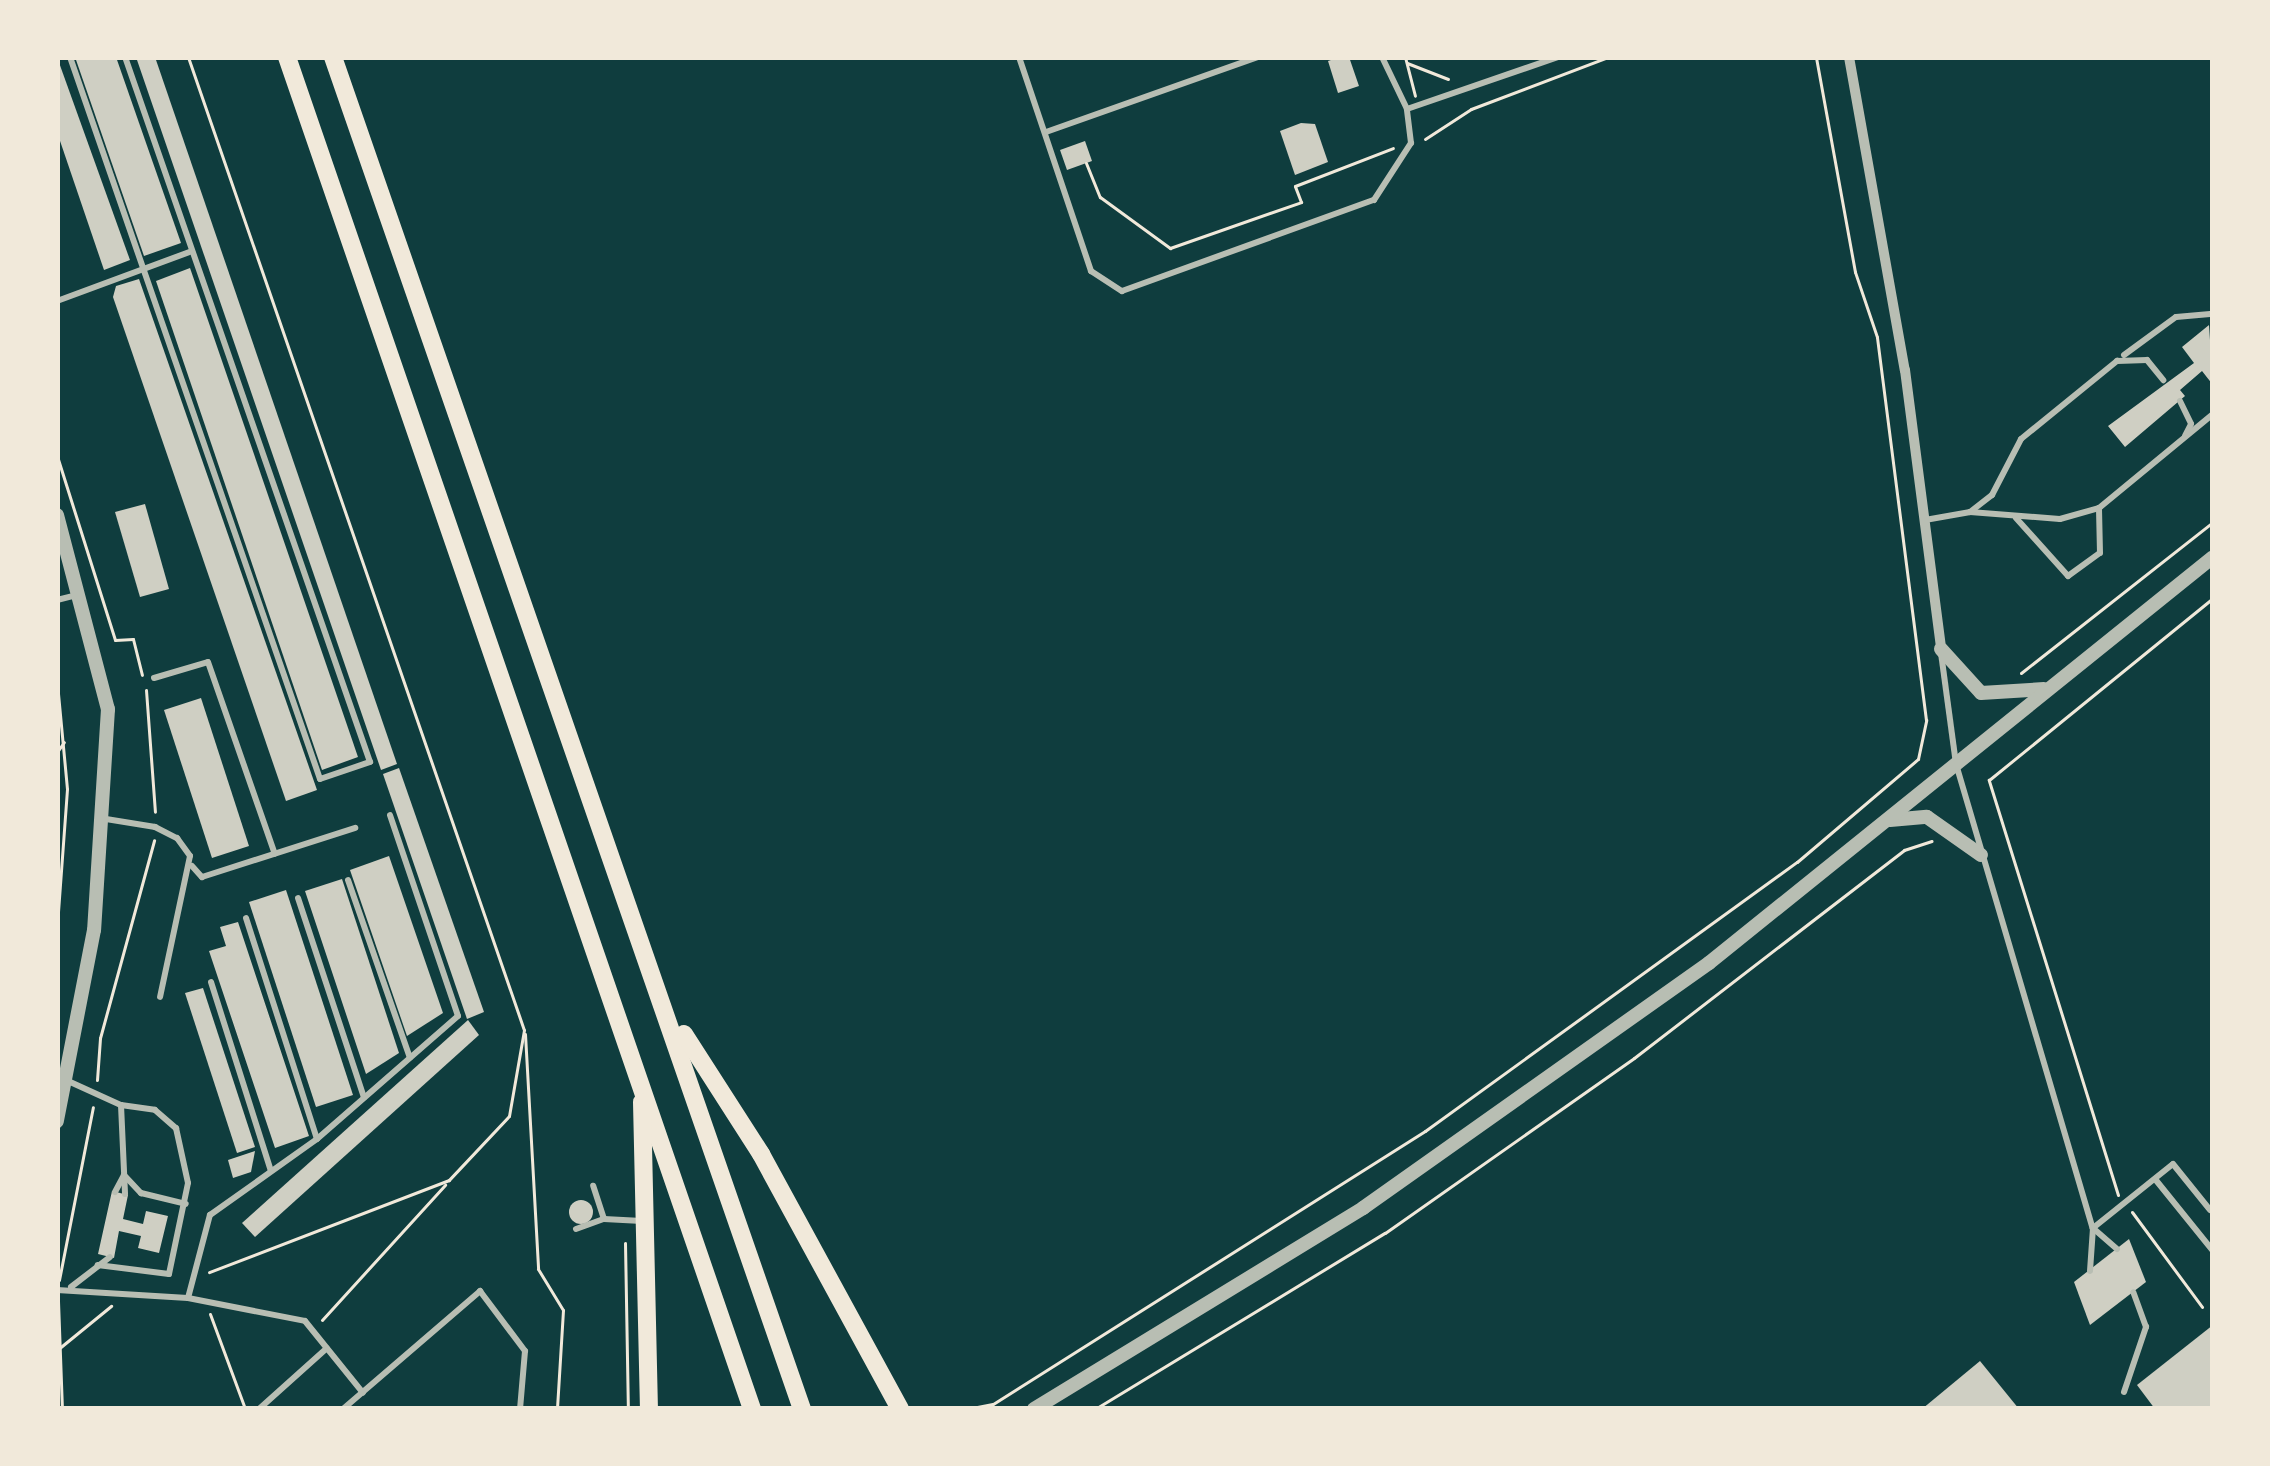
<!DOCTYPE html>
<style>
body{margin:0}
#map{position:relative;width:2270px;height:1466px;overflow:hidden;background:#0f3d3e;font-family:Barlow,sans-serif}
div>[style]{position:absolute}
[style*='--x']{left:calc(var(--x)*1px);top:calc(var(--y)*1px);width:calc(var(--w)*1px);rotate:calc(var(--a)*1deg)}
.building>*{inset:0;background:#cfcfc3}
.round{border-radius:50%}
.path>*{height:3px;margin:-1.5px;padding:0 1.5px;transform-origin:1.5px;border-radius:1.5px;background:#f1e9da}
.service>*{height:6px;margin:-3px;padding:0 3px;transform-origin:3px;border-radius:3px;background:#b8beb3}
.minor>*{height:10px;margin:-5px;padding:0 5px;transform-origin:5px;border-radius:5px;background:#b8beb3}
.tertiary>*{height:14px;margin:-7px;padding:0 7px;transform-origin:7px;border-radius:7px;background:#b8beb3}
.trunk>*{height:18px;margin:-9px;padding:0 9px;transform-origin:9px;border-radius:9px;background:#f1e9da}
span{translate:-50% -50%;white-space:nowrap;text-align:center;line-height:1.15;-webkit-text-stroke:10px #f1e9da;paint-order:stroke}
.frame{position:absolute;inset:0;border:60px solid #f1e9da;pointer-events:none}
</style>
<div id="map">
<div class="building">
<i style="clip-path:polygon(57px 57px,130px 260px,104px 270px,57px 132px)"></i>
<i style="clip-path:polygon(75px 57px,116px 57px,181px 243px,144px 256px)"></i>
<i style="clip-path:polygon(136px 57px,155px 57px,397px 764px,381px 770px)"></i>
<i style="clip-path:polygon(1340px 57px,1349px 57px,1359px 86px,1338px 93px,1328px 61px)"></i>
<i style="clip-path:polygon(1301px 123px,1315px 124px,1328px 162px,1295px 175px,1280px 131px)"></i>
<i style="clip-path:polygon(1085px 141px,1092px 161px,1067px 170px,1060px 150px)"></i>
<i style="clip-path:polygon(190px 268px,358px 757px,322px 770px,156px 281px)"></i>
<i style="clip-path:polygon(139px 279px,317px 790px,286px 801px,113px 297px,116px 286px)"></i>
<i style="clip-path:polygon(2209px 325px,2213px 385px,2202px 371px,2180px 390px,2185px 396px,2125px 447px,2108px 426px,2194px 363px,2182px 347px)"></i>
<i style="clip-path:polygon(145px 504px,169px 589px,140px 597px,115px 512px)"></i>
<i style="clip-path:polygon(201px 698px,249px 846px,212px 858px,164px 710px)"></i>
<i style="clip-path:polygon(399px 768px,484px 1012px,467px 1019px,383px 774px)"></i>
<i style="clip-path:polygon(389px 856px,443px 1013px,407px 1036px,350px 870px)"></i>
<i style="clip-path:polygon(342px 879px,399px 1053px,366px 1074px,305px 891px)"></i>
<i style="clip-path:polygon(286px 890px,353px 1095px,316px 1107px,249px 902px)"></i>
<i style="clip-path:polygon(238px 922px,309px 1136px,275px 1148px,209px 951px,226px 946px,220px 927px)"></i>
<i style="clip-path:polygon(203px 988px,255px 1147px,237px 1153px,185px 993px)"></i>
<i style="clip-path:polygon(468px 1020px,479px 1035px,255px 1237px,242px 1223px)"></i>
<i style="clip-path:polygon(255px 1151px,251px 1172px,233px 1178px,228px 1160px)"></i>
<i style="clip-path:polygon(112px 1191px,128px 1195px,123px 1219px,143px 1224px,146px 1211px,168px 1216px,159px 1253px,138px 1248px,141px 1236px,119px 1231px,114px 1258px,98px 1254px)"></i>
<i class="round" style="left:569px;top:1200px;width:24px;height:24px"></i>
<i style="clip-path:polygon(2129px 1239px,2146px 1282px,2090px 1325px,2074px 1282px)"></i>
<i style="clip-path:polygon(2213px 1325px,2213px 1409px,2155px 1409px,2137px 1385px)"></i>
<i style="clip-path:polygon(1980px 1361px,2019px 1409px,1922px 1409px)"></i>
</div>
<div class="path">
<i style="--x:188;--y:57;--w:1029;--a:70.95"></i>
<i style="--x:524;--y:1030;--w:87;--a:99.9"></i>
<i style="--x:509;--y:1116;--w:88;--a:133.2"></i>
<i style="--x:449;--y:1180;--w:257;--a:159"></i>
<i style="--x:1405;--y:57;--w:40;--a:75.6"></i>
<i style="--x:1407;--y:63;--w:44;--a:21.3"></i>
<i style="--x:1425;--y:139;--w:55;--a:-33.1"></i>
<i style="--x:1471;--y:109;--w:147;--a:-20.8"></i>
<i style="--x:1086;--y:163;--w:37;--a:68"></i>
<i style="--x:1100;--y:197;--w:87;--a:36.1"></i>
<i style="--x:1170;--y:248;--w:139;--a:-19.3"></i>
<i style="--x:1301;--y:202;--w:17;--a:-111"></i>
<i style="--x:1295;--y:186;--w:105;--a:-21.2"></i>
<i style="--x:57;--y:456;--w:193;--a:72.5"></i>
<i style="--x:115;--y:640;--w:18;--a:-3"></i>
<i style="--x:133;--y:639;--w:37;--a:76"></i>
<i style="--x:2021;--y:673;--w:244;--a:-38.2"></i>
<i style="--x:57;--y:683;--w:106;--a:84.6"></i>
<i style="--x:67;--y:789;--w:137;--a:94.2"></i>
<i style="--x:146;--y:690;--w:122;--a:85.8"></i>
<i style="--x:57;--y:752;--w:12;--a:-55"></i>
<i style="--x:525;--y:1034;--w:235;--a:86.8"></i>
<i style="--x:538;--y:1269;--w:48;--a:58.6"></i>
<i style="--x:563;--y:1310;--w:99;--a:93.5"></i>
<i style="--x:97;--y:1080;--w:42;--a:-85.9"></i>
<i style="--x:100;--y:1038;--w:205;--a:-74.7"></i>
<i style="--x:2118;--y:1195;--w:435;--a:-107.3"></i>
<i style="--x:1989;--y:780;--w:289;--a:-39.1"></i>
<i style="--x:2132;--y:1212;--w:118;--a:53.6"></i>
<i style="--x:625;--y:1243;--w:166;--a:89"></i>
<i style="--x:59;--y:1280;--w:176;--a:-78.9"></i>
<i style="--x:58;--y:1301;--w:108;--a:87.9"></i>
<i style="--x:210;--y:1314;--w:98;--a:69.7"></i>
<i style="--x:322;--y:1320;--w:183;--a:-47.7"></i>
<i style="--x:57;--y:1350;--w:70;--a:-39.2"></i>
<i style="--x:931;--y:1409;--w:2;--a:0"></i>
<i style="--x:967;--y:1409;--w:26;--a:-11"></i>
<i style="--x:993;--y:1404;--w:511;--a:-32.29"></i>
<i style="--x:1425;--y:1131;--w:459;--a:-35.9"></i>
<i style="--x:1797;--y:862;--w:159;--a:-40.4"></i>
<i style="--x:1918;--y:759;--w:40;--a:-78"></i>
<i style="--x:1926;--y:720;--w:386;--a:-97.3"></i>
<i style="--x:1877;--y:337;--w:69;--a:-108.7"></i>
<i style="--x:1855;--y:272;--w:219;--a:-100.3"></i>
<i style="--x:1095;--y:1409;--w:339;--a:-31.3"></i>
<i style="--x:1385;--y:1233;--w:304;--a:-35.1"></i>
<i style="--x:1634;--y:1058;--w:341;--a:-37.6"></i>
<i style="--x:1904;--y:850;--w:29;--a:-18"></i>
</div>
<div class="service">
<i style="--x:70;--y:57;--w:764;--a:70.9"></i>
<i style="--x:320;--y:779;--w:53;--a:-18.8"></i>
<i style="--x:370;--y:762;--w:746;--a:-109.16"></i>
<i style="--x:1019;--y:57;--w:226;--a:71.4"></i>
<i style="--x:1091;--y:271;--w:37;--a:33"></i>
<i style="--x:1122;--y:291;--w:268;--a:-19.9"></i>
<i style="--x:1374;--y:200;--w:68;--a:-57"></i>
<i style="--x:1411;--y:143;--w:34;--a:-97"></i>
<i style="--x:1382;--y:57;--w:58;--a:64.3"></i>
<i style="--x:1407;--y:109;--w:160;--a:-19"></i>
<i style="--x:1046;--y:132;--w:225;--a:-19.5"></i>
<i style="--x:57;--y:301;--w:144;--a:-20.3"></i>
<i style="--x:2124;--y:355;--w:64;--a:-36.2"></i>
<i style="--x:2176;--y:317;--w:37;--a:-5"></i>
<i style="--x:2180;--y:401;--w:25;--a:64"></i>
<i style="--x:2191;--y:424;--w:13;--a:117"></i>
<i style="--x:1970;--y:512;--w:28;--a:-38"></i>
<i style="--x:1992;--y:495;--w:63;--a:-62.6"></i>
<i style="--x:2021;--y:439;--w:124;--a:-39.1"></i>
<i style="--x:2117;--y:361;--w:30;--a:-2"></i>
<i style="--x:2147;--y:360;--w:26;--a:51"></i>
<i style="--x:2016;--y:518;--w:78;--a:48.1"></i>
<i style="--x:2068;--y:576;--w:39;--a:-36"></i>
<i style="--x:2100;--y:553;--w:45;--a:-91.3"></i>
<i style="--x:1925;--y:520;--w:46;--a:-10.1"></i>
<i style="--x:1970;--y:512;--w:90;--a:4.4"></i>
<i style="--x:2060;--y:519;--w:41;--a:-15.8"></i>
<i style="--x:2099;--y:508;--w:148;--a:-39.5"></i>
<i style="--x:57;--y:600;--w:21;--a:-14"></i>
<i style="--x:1941;--y:653;--w:112;--a:82.3"></i>
<i style="--x:1956;--y:764;--w:484;--a:73.6"></i>
<i style="--x:2093;--y:1228;--w:43;--a:94"></i>
<i style="--x:154;--y:678;--w:56;--a:-16.5"></i>
<i style="--x:208;--y:662;--w:203;--a:70.8"></i>
<i style="--x:106;--y:819;--w:50;--a:9.3"></i>
<i style="--x:155;--y:827;--w:25;--a:27"></i>
<i style="--x:177;--y:838;--w:22;--a:54"></i>
<i style="--x:190;--y:856;--w:144;--a:102"></i>
<i style="--x:192;--y:866;--w:15;--a:48"></i>
<i style="--x:202;--y:877;--w:161;--a:-17.8"></i>
<i style="--x:348;--y:880;--w:188;--a:70.8"></i>
<i style="--x:298;--y:898;--w:210;--a:71.7"></i>
<i style="--x:246;--y:918;--w:232;--a:72.2"></i>
<i style="--x:211;--y:982;--w:198;--a:72.4"></i>
<i style="--x:57;--y:1076;--w:70;--a:24.4"></i>
<i style="--x:121;--y:1105;--w:34;--a:8"></i>
<i style="--x:155;--y:1110;--w:28;--a:41"></i>
<i style="--x:176;--y:1128;--w:56;--a:77.7"></i>
<i style="--x:188;--y:1183;--w:93;--a:101.8"></i>
<i style="--x:169;--y:1274;--w:72;--a:-172.8"></i>
<i style="--x:121;--y:1105;--w:89;--a:87.4"></i>
<i style="--x:2155;--y:1179;--w:92;--a:51.1"></i>
<i style="--x:115;--y:1192;--w:19;--a:-62"></i>
<i style="--x:124;--y:1175;--w:25;--a:47"></i>
<i style="--x:141;--y:1193;--w:46;--a:13.7"></i>
<i style="--x:604;--y:1219;--w:38;--a:3"></i>
<i style="--x:576;--y:1229;--w:30;--a:-20"></i>
<i style="--x:604;--y:1219;--w:35;--a:-108"></i>
<i style="--x:2117;--y:1249;--w:32;--a:-139"></i>
<i style="--x:2093;--y:1228;--w:102;--a:-38.7"></i>
<i style="--x:2173;--y:1164;--w:59;--a:51.2"></i>
<i style="--x:71;--y:1287;--w:49;--a:-37.6"></i>
<i style="--x:57;--y:1290;--w:131;--a:3.5"></i>
<i style="--x:188;--y:1298;--w:119;--a:11.1"></i>
<i style="--x:305;--y:1321;--w:92;--a:51.1"></i>
<i style="--x:188;--y:1298;--w:86;--a:-75.2"></i>
<i style="--x:210;--y:1215;--w:131;--a:-35.4"></i>
<i style="--x:317;--y:1139;--w:187;--a:-41.1"></i>
<i style="--x:458;--y:1016;--w:212;--a:-108.7"></i>
<i style="--x:2124;--y:1392;--w:69;--a:-71.3"></i>
<i style="--x:2146;--y:1327;--w:37;--a:-110"></i>
<i style="--x:259;--y:1409;--w:91;--a:-41.9"></i>
<i style="--x:343;--y:1409;--w:181;--a:-40.7"></i>
<i style="--x:480;--y:1291;--w:75;--a:53.1"></i>
<i style="--x:525;--y:1351;--w:58;--a:94.9"></i>
</div>
<div class="minor">
<i style="--x:1849;--y:57;--w:318;--a:79.9"></i>
<i style="--x:1905;--y:370;--w:281;--a:82.6"></i>
</div>
<div class="tertiary">
<i style="--x:57;--y:515;--w:201;--a:75.3"></i>
<i style="--x:108;--y:709;--w:221;--a:93.6"></i>
<i style="--x:94;--y:930;--w:195;--a:101"></i>
<i style="--x:1941;--y:649;--w:59;--a:47.7"></i>
<i style="--x:1981;--y:693;--w:63;--a:-3.6"></i>
<i style="--x:1890;--y:820;--w:37;--a:-5"></i>
<i style="--x:1927;--y:817;--w:66;--a:35.1"></i>
<i style="--x:1034;--y:1409;--w:386;--a:-31.4"></i>
<i style="--x:1363;--y:1208;--w:424;--a:-35.3"></i>
<i style="--x:1709;--y:963;--w:647;--a:-38.85"></i>
</div>
<div class="trunk">
<i style="--x:287;--y:57;--w:1430;--a:71.02"></i>
<i style="--x:333;--y:57;--w:1431;--a:70.87"></i>
<i style="--x:684;--y:1034;--w:143;--a:57.3"></i>
<i style="--x:761;--y:1154;--w:290;--a:61.4"></i>
<i style="--x:642;--y:1102;--w:307;--a:88.7"></i>
</div>
<div class="frame"></div>
</div>
